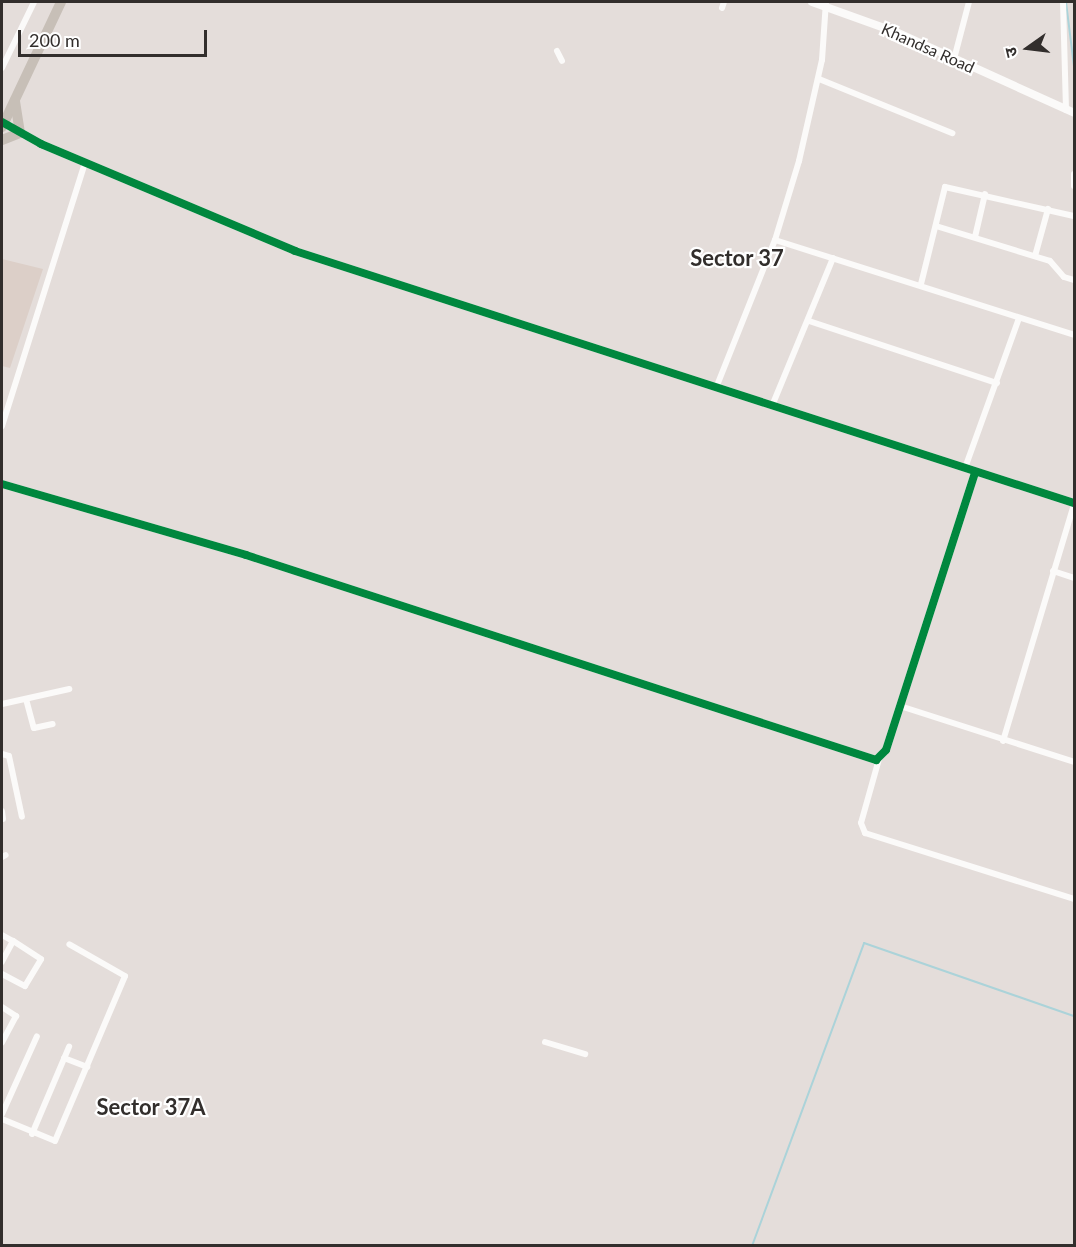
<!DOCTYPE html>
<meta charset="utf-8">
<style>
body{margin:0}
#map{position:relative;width:1076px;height:1247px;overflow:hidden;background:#e4ddda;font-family:Lato,"Noto Sans Devanagari",sans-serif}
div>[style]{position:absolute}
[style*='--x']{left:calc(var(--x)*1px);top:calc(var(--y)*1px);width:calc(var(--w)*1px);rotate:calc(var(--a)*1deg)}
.built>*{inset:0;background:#dccfc8}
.stream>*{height:2px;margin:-1px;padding:0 1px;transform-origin:1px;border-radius:1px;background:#abd3d9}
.street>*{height:6px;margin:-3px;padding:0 3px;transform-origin:3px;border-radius:3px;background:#fbfaf9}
.secondary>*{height:8px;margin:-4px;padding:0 4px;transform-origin:4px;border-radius:4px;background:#fbfaf9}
.highway>*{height:10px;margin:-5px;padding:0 5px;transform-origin:5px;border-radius:5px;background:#c7bfb7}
.cycleway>*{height:8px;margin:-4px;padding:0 4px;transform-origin:4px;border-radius:4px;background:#00873e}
span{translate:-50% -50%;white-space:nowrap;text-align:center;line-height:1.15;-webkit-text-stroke:4.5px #fff;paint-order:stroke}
.street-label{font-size:16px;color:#322e2c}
.district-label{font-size:22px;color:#322e2c;font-weight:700}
.frame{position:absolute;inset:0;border:3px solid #322e2c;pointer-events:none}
.north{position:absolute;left:998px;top:18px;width:60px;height:60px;-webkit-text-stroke:4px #fff;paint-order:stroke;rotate:256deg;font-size:16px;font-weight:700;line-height:24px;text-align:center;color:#322e2c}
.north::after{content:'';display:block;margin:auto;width:21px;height:27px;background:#322e2c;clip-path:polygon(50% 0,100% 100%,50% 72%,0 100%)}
.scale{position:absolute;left:18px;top:30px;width:189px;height:27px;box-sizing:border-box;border:3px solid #322e2c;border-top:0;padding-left:8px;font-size:18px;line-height:21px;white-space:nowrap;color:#322e2c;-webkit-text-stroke:4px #fff;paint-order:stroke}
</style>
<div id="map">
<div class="built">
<i style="clip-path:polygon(2px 259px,43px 269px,10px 368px,2px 366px)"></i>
</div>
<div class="stream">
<i style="--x:1066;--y:2;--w:64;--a:82.9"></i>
<i style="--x:752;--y:1246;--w:323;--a:-69.7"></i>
<i style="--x:864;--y:943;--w:222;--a:19.2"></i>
</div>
<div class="street">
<i style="--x:1063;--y:2;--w:108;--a:88.4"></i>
<i style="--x:722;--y:8;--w:6;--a:-72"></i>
<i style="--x:557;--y:51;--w:11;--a:63"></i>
<i style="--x:954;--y:59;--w:59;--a:-75.3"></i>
<i style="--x:2;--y:68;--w:73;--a:-64.1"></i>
<i style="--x:819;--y:79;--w:144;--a:22.1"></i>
<i style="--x:1074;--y:174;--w:12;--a:90"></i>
<i style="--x:936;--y:226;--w:119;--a:17.1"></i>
<i style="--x:1050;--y:261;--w:21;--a:49"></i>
<i style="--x:1064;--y:277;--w:10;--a:17"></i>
<i style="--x:975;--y:237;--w:44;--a:-76.9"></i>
<i style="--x:775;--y:240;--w:314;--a:17.6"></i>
<i style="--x:1035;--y:256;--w:49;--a:-74.5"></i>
<i style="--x:921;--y:284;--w:100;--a:-76.1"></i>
<i style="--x:945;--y:187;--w:132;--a:12.7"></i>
<i style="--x:809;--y:321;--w:198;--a:18.3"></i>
<i style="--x:716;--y:388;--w:159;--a:-68.3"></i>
<i style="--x:775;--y:240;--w:83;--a:-73.1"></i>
<i style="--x:799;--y:161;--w:104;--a:-77.2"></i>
<i style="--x:822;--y:60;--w:58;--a:-86.1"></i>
<i style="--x:772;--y:406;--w:160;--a:-67.6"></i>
<i style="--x:2;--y:426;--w:276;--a:-72.5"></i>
<i style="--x:965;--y:468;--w:159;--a:-70.2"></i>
<i style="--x:1053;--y:571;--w:22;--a:18"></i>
<i style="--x:26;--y:699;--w:30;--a:75"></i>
<i style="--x:34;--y:728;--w:19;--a:-12"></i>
<i style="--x:2;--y:704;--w:69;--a:-12.6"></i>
<i style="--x:900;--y:706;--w:183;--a:17.8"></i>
<i style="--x:1003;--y:741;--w:247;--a:-73.3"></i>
<i style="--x:2;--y:754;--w:7;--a:16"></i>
<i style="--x:9;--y:756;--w:62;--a:78"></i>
<i style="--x:879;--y:759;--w:66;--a:105.7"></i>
<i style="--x:861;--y:823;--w:11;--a:68"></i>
<i style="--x:865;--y:833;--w:219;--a:17.5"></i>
<i style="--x:2;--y:811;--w:8;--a:83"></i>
<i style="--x:2;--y:857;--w:4;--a:-27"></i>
<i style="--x:2;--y:935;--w:13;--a:29"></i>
<i style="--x:13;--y:941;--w:24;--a:118"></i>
<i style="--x:2;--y:974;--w:26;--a:28"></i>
<i style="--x:25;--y:986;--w:31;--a:-59"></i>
<i style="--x:41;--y:959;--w:33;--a:-147"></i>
<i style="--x:2;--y:1007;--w:17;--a:33"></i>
<i style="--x:16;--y:1016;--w:30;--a:118"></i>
<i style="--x:545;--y:1042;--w:42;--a:16.7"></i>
<i style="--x:64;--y:1058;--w:25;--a:21"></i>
<i style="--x:2;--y:1114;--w:85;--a:-65.8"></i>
<i style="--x:2;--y:1119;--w:57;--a:22.5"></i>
<i style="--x:55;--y:1141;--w:179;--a:-67"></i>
<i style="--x:125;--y:976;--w:64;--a:-150.3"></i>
<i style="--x:32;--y:1134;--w:95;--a:-67"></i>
</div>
<div class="secondary">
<i style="--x:812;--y:2;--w:91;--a:19.8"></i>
<i style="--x:898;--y:33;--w:193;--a:24.4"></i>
<i style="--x:2;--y:122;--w:45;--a:29.4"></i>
<i style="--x:41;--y:144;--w:276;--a:22.8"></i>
<i style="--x:295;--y:251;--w:819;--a:17.93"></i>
<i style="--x:2;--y:484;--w:254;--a:16.2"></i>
<i style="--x:246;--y:555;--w:663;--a:18.02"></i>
<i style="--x:876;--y:760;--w:14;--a:-45"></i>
<i style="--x:886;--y:750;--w:292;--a:-72.2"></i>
</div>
<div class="highway">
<i style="--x:2;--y:127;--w:138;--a:-64.7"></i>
<i style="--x:2;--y:140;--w:19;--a:-21"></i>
<i style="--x:20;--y:133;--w:33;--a:-99"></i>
</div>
<div class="cycleway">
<i style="--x:2;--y:122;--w:45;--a:29.4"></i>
<i style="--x:41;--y:144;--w:276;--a:22.8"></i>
<i style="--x:295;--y:251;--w:819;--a:17.93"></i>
<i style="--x:2;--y:484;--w:254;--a:16.2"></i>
<i style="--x:246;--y:555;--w:663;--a:18.02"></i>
<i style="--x:876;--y:760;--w:14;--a:-45"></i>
<i style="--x:886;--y:750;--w:292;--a:-72.2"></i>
</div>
<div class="street-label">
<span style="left:928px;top:48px;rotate:24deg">Khandsa Road</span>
</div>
<div class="district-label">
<span style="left:737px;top:258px">Sector 37</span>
<span style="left:151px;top:1107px">Sector 37A</span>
</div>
<div class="frame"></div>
<div class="north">उ</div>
<div class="scale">200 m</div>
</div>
